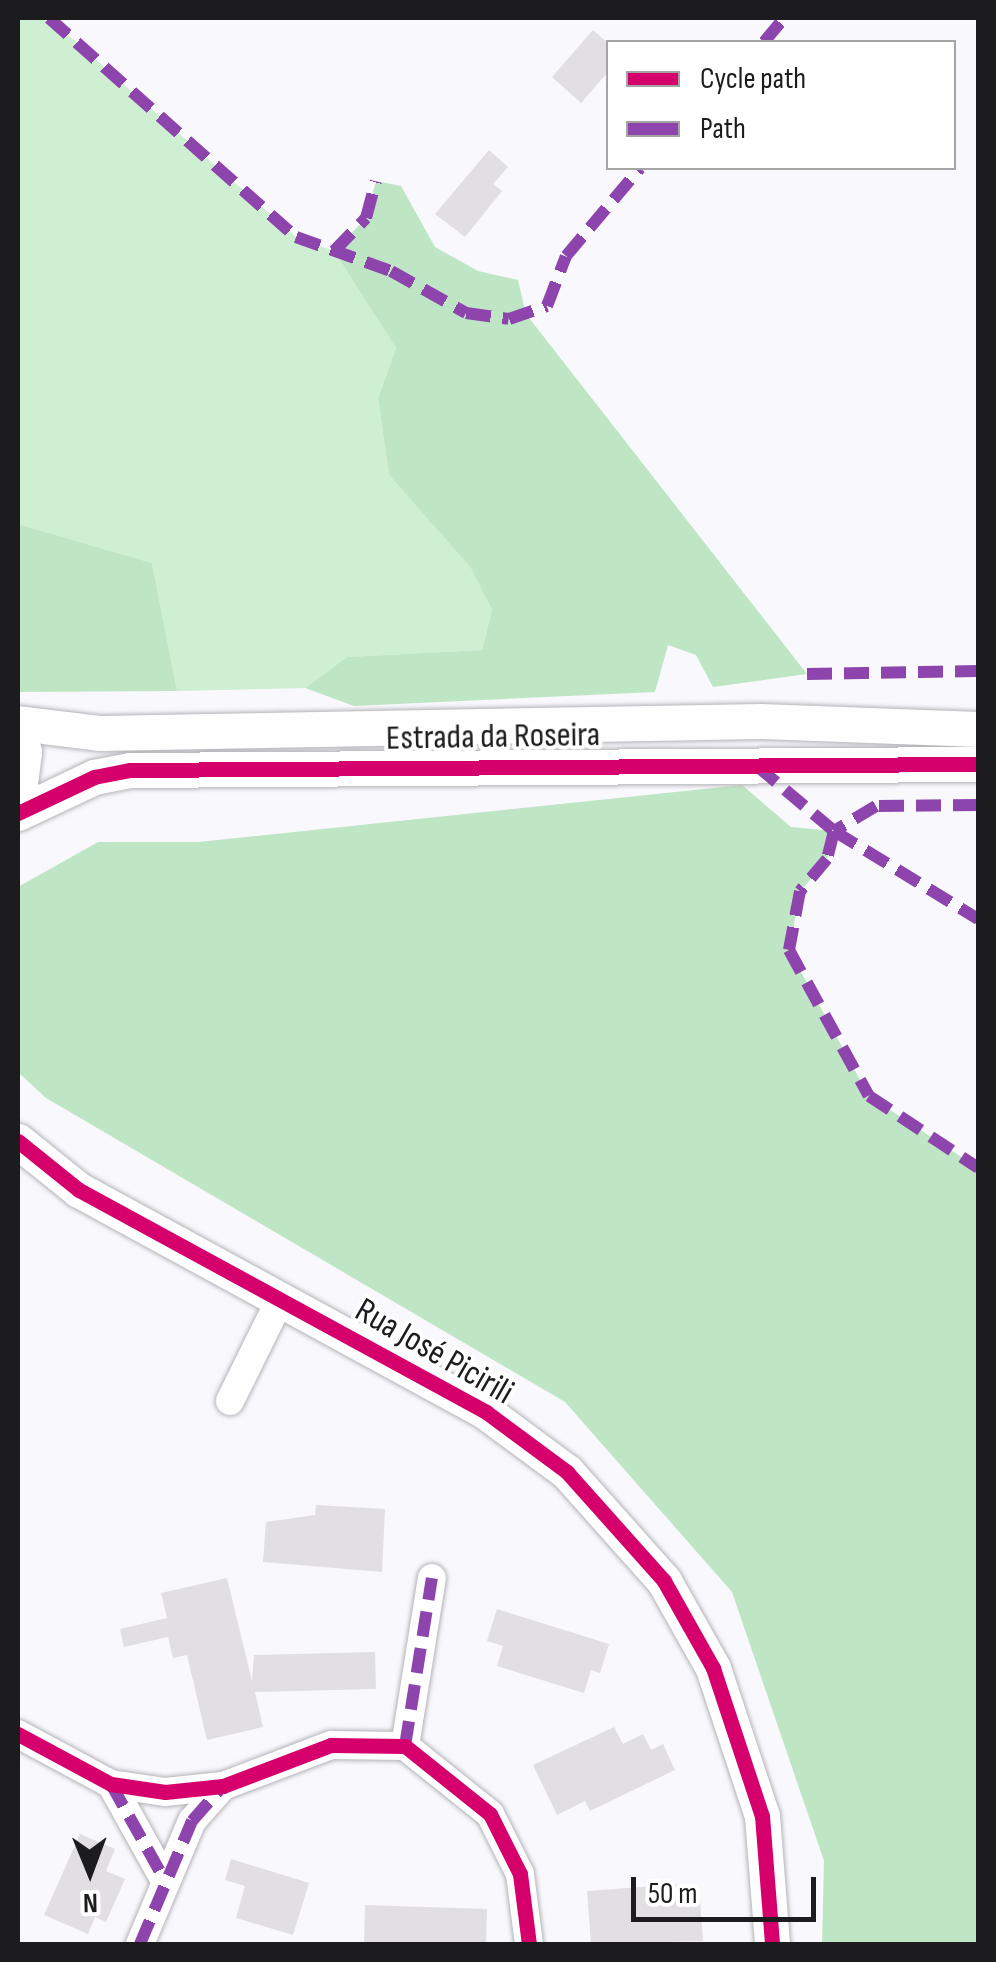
<!DOCTYPE html>
<meta charset="utf-8">
<style>
body{margin:0}
#map{position:relative;width:996px;height:1962px;overflow:hidden;background:#f8f8fd;font-family:"Sofia Sans Condensed",sans-serif}
div>[style]{position:absolute}
[style*='--x']{left:calc(var(--x)*1px);top:calc(var(--y)*1px);width:calc(var(--w)*1px);rotate:calc(var(--a)*1deg)}
.green>*{inset:0;background:#ceefd2}
.forest>*{inset:0;background:#bfe6c4}
.building>*{inset:0;background:#e1dfe2}
.roads{filter:drop-shadow(0 0 2px #b4b4b8) drop-shadow(0 0 2px #b4b4b8)}
.minor>*{height:28px;margin:-14px;padding:0 14px;transform-origin:14px;border-radius:14px;background:#fefeff}
.tertiary>*{height:35px;margin:-17.5px;padding:0 17.5px;transform-origin:17.5px;border-radius:17.5px;background:#fefeff}
.quiet>*{height:12px;margin-top:-6px;transform-origin:0;background:repeating-linear-gradient(90deg,#8e44ad 0 25px,transparent 0 37px)}
.cycleway>*{height:15px;margin:-7.5px;padding:0 7.5px;transform-origin:7.5px;border-radius:7.5px;background:#d6006c}
span{translate:-50% -50%;white-space:nowrap;text-align:center;line-height:1.15;-webkit-text-stroke:8px #fff;paint-order:stroke}
.street-label{font-size:35px;color:#1c1c1e}
.frame{position:absolute;inset:0;border:20px solid #1c1c1e;pointer-events:none}
.legend{position:absolute;left:606px;top:40px;width:350px;height:130px;box-sizing:border-box;background:#fff;border:2px solid #a4a4a5;margin:0;padding:12px 18px;list-style:none;font-size:30px;color:#1c1c1e}
.legend li{display:flex;align-items:center;gap:20px;height:50px}
.legend b{width:50px;border:2px solid #a4a4a5}
.north{position:absolute;left:40px;top:1822px;width:100px;height:100px;-webkit-text-stroke:8px #fff;paint-order:stroke;rotate:179deg;font-size:28px;font-weight:700;line-height:40px;text-align:center;color:#1c1c1e}
.north::after{content:'';display:block;margin:auto;width:35px;height:45px;background:#1c1c1e;clip-path:polygon(50% 0,100% 100%,50% 72%,0 100%)}
.scale{position:absolute;left:631px;top:1877px;width:185px;height:45px;box-sizing:border-box;border:5px solid #1c1c1e;border-top:0;padding-left:12px;font-size:30px;line-height:35px;white-space:nowrap;color:#1c1c1e;-webkit-text-stroke:8px #fff;paint-order:stroke}
</style>
<div id="map">
<div class="green">
<i style="clip-path:polygon(18px 18px,49px 18px,296px 237px,334px 251px,396px 348px,378px 398px,389px 475px,470px 567px,492px 610px,482px 650px,347px 657px,305px 688px,177px 691px,152px 563px,18px 524px)"></i>
</div>
<div class="forest">
<i style="clip-path:polygon(376px 181px,401px 186px,435px 247px,478px 271px,518px 280px,526px 314px,807px 674px,713px 687px,696px 655px,668px 645px,655px 692px,354px 706px,305px 688px,347px 657px,482px 650px,492px 610px,470px 567px,389px 475px,378px 398px,396px 348px,334px 251px,366px 218px)"></i>
<i style="clip-path:polygon(18px 524px,152px 563px,177px 691px,18px 692px)"></i>
<i style="clip-path:polygon(742px 785px,791px 827px,834px 831px,827px 859px,800px 892px,789px 950px,869px 1096px,978px 1168px,978px 1944px,822px 1944px,824px 1861px,732px 1592px,565px 1402px,46px 1098px,18px 1072px,18px 887px,98px 842px,198px 842px)"></i>
</div>
<div class="building">
<i style="clip-path:polygon(593px 30px,608px 43px,608px 72px,581px 103px,552px 77px)"></i>
<i style="clip-path:polygon(489px 150px,508px 167px,493px 184px,502px 191px,465px 237px,435px 214px)"></i>
<i style="clip-path:polygon(316px 1505px,385px 1509px,382px 1572px,263px 1562px,266px 1522px,315px 1515px)"></i>
<i style="clip-path:polygon(227px 1578px,252px 1681px,254px 1655px,375px 1652px,376px 1689px,255px 1692px,263px 1727px,207px 1740px,187px 1655px,173px 1658px,168px 1637px,124px 1647px,120px 1629px,167px 1618px,161px 1593px)"></i>
<i style="clip-path:polygon(497px 1609px,609px 1644px,600px 1673px,591px 1670px,584px 1693px,497px 1666px,503px 1646px,487px 1641px)"></i>
<i style="clip-path:polygon(614px 1727px,623px 1744px,643px 1734px,651px 1750px,663px 1744px,675px 1770px,590px 1811px,585px 1801px,557px 1815px,533px 1765px)"></i>
<i style="clip-path:polygon(80px 1834px,115px 1849px,106px 1871px,125px 1879px,106px 1922px,95px 1917px,88px 1934px,44px 1915px)"></i>
<i style="clip-path:polygon(231px 1859px,309px 1883px,293px 1935px,236px 1918px,245px 1886px,225px 1880px)"></i>
<i style="clip-path:polygon(683px 1884px,684px 1901px,700px 1900px,703px 1941px,591px 1944px,587px 1891px)"></i>
<i style="clip-path:polygon(365px 1905px,487px 1909px,486px 1944px,364px 1944px)"></i>
</div>
<div class="roads">
<div class="minor">
<i style="--x:230;--y:1401;--w:113;--a:-63.7"></i>
<i style="--x:18;--y:1734;--w:106;--a:28.3"></i>
<i style="--x:111;--y:1784;--w:55;--a:8.4"></i>
<i style="--x:165;--y:1792;--w:58;--a:-5.9"></i>
<i style="--x:223;--y:1786;--w:116;--a:-20.8"></i>
<i style="--x:331;--y:1745;--w:74;--a:0.8"></i>
<i style="--x:405;--y:1746;--w:109;--a:38.7"></i>
<i style="--x:490;--y:1814;--w:67;--a:63.4"></i>
<i style="--x:520;--y:1874;--w:71;--a:82.7"></i>
<i style="--x:405;--y:1746;--w:170;--a:-80.9"></i>
<i style="--x:111;--y:1784;--w:107;--a:60.8"></i>
<i style="--x:140;--y:1944;--w:134;--a:-67.1"></i>
<i style="--x:192;--y:1821;--w:47;--a:-48.5"></i>
</div>
<div class="tertiary">
<i style="--x:18;--y:723;--w:83;--a:7"></i>
<i style="--x:100;--y:733;--w:661;--a:-1.04"></i>
<i style="--x:761;--y:721;--w:217;--a:2.1"></i>
<i style="--x:18;--y:733;--w:20;--a:72"></i>
<i style="--x:24;--y:752;--w:47;--a:97.3"></i>
<i style="--x:18;--y:813;--w:84;--a:-25.3"></i>
<i style="--x:94;--y:777;--w:37;--a:-11"></i>
<i style="--x:130;--y:770;--w:848;--a:-0.41"></i>
<i style="--x:18;--y:1141;--w:78;--a:38.8"></i>
<i style="--x:79;--y:1190;--w:464;--a:28.6"></i>
<i style="--x:486;--y:1412;--w:101;--a:36.5"></i>
<i style="--x:567;--y:1472;--w:146;--a:48.3"></i>
<i style="--x:664;--y:1581;--w:100;--a:60.6"></i>
<i style="--x:713;--y:1668;--w:156;--a:71.7"></i>
<i style="--x:762;--y:1816;--w:128;--a:85.5"></i>
</div>
</div>
<div class="quiet">
<i style="--x:49;--y:18;--w:330;--a:41.6"></i>
<i style="--x:296;--y:237;--w:101;--a:19.7"></i>
<i style="--x:391;--y:271;--w:86;--a:29.2"></i>
<i style="--x:466;--y:313;--w:43;--a:7.9"></i>
<i style="--x:509;--y:319;--w:40;--a:-18.9"></i>
<i style="--x:547;--y:306;--w:53;--a:-69.2"></i>
<i style="--x:566;--y:256;--w:115;--a:-49.9"></i>
<i style="--x:764;--y:42;--w:31;--a:-50"></i>
<i style="--x:334;--y:251;--w:46;--a:-45.9"></i>
<i style="--x:366;--y:218;--w:38;--a:-75"></i>
<i style="--x:807;--y:674;--w:171;--a:-1"></i>
<i style="--x:757;--y:766;--w:101;--a:40.2"></i>
<i style="--x:834;--y:831;--w:169;--a:31.4"></i>
<i style="--x:978;--y:805;--w:102;--a:179.4"></i>
<i style="--x:876;--y:806;--w:49;--a:149.2"></i>
<i style="--x:834;--y:831;--w:29;--a:104"></i>
<i style="--x:827;--y:859;--w:42;--a:130.2"></i>
<i style="--x:800;--y:891;--w:60;--a:100.6"></i>
<i style="--x:789;--y:950;--w:166;--a:61.3"></i>
<i style="--x:869;--y:1096;--w:131;--a:33.4"></i>
<i style="--x:405;--y:1746;--w:170;--a:-80.9"></i>
<i style="--x:111;--y:1784;--w:107;--a:60.8"></i>
<i style="--x:140;--y:1944;--w:134;--a:-67.1"></i>
<i style="--x:192;--y:1821;--w:45;--a:-48.6"></i>
</div>
<div class="cycleway">
<i style="--x:18;--y:813;--w:84;--a:-25.3"></i>
<i style="--x:94;--y:777;--w:37;--a:-11"></i>
<i style="--x:130;--y:770;--w:848;--a:-0.41"></i>
<i style="--x:18;--y:1141;--w:78;--a:38.8"></i>
<i style="--x:79;--y:1190;--w:464;--a:28.6"></i>
<i style="--x:486;--y:1412;--w:101;--a:36.5"></i>
<i style="--x:567;--y:1472;--w:146;--a:48.3"></i>
<i style="--x:664;--y:1581;--w:100;--a:60.6"></i>
<i style="--x:713;--y:1668;--w:156;--a:71.7"></i>
<i style="--x:762;--y:1816;--w:128;--a:85.5"></i>
<i style="--x:18;--y:1734;--w:106;--a:28.3"></i>
<i style="--x:111;--y:1784;--w:55;--a:8.4"></i>
<i style="--x:165;--y:1792;--w:58;--a:-5.9"></i>
<i style="--x:223;--y:1786;--w:116;--a:-20.8"></i>
<i style="--x:331;--y:1745;--w:74;--a:0.8"></i>
<i style="--x:405;--y:1746;--w:109;--a:38.7"></i>
<i style="--x:490;--y:1814;--w:67;--a:63.4"></i>
<i style="--x:520;--y:1874;--w:71;--a:82.7"></i>
</div>
<div class="street-label">
<span style="left:493px;top:737px;rotate:-1deg">Estrada da Roseira</span>
<span style="left:434px;top:1352px;rotate:30deg">Rua José Picirili</span>
</div>
<div class="frame"></div>
<ul class="legend">
<li><b style="height:12px;background:#d6006c"></b>Cycle path</li>
<li><b style="height:12px;background:#8e44ad"></b>Path</li>
</ul>
<div class="north">N</div>
<div class="scale">50 m</div>
</div>
